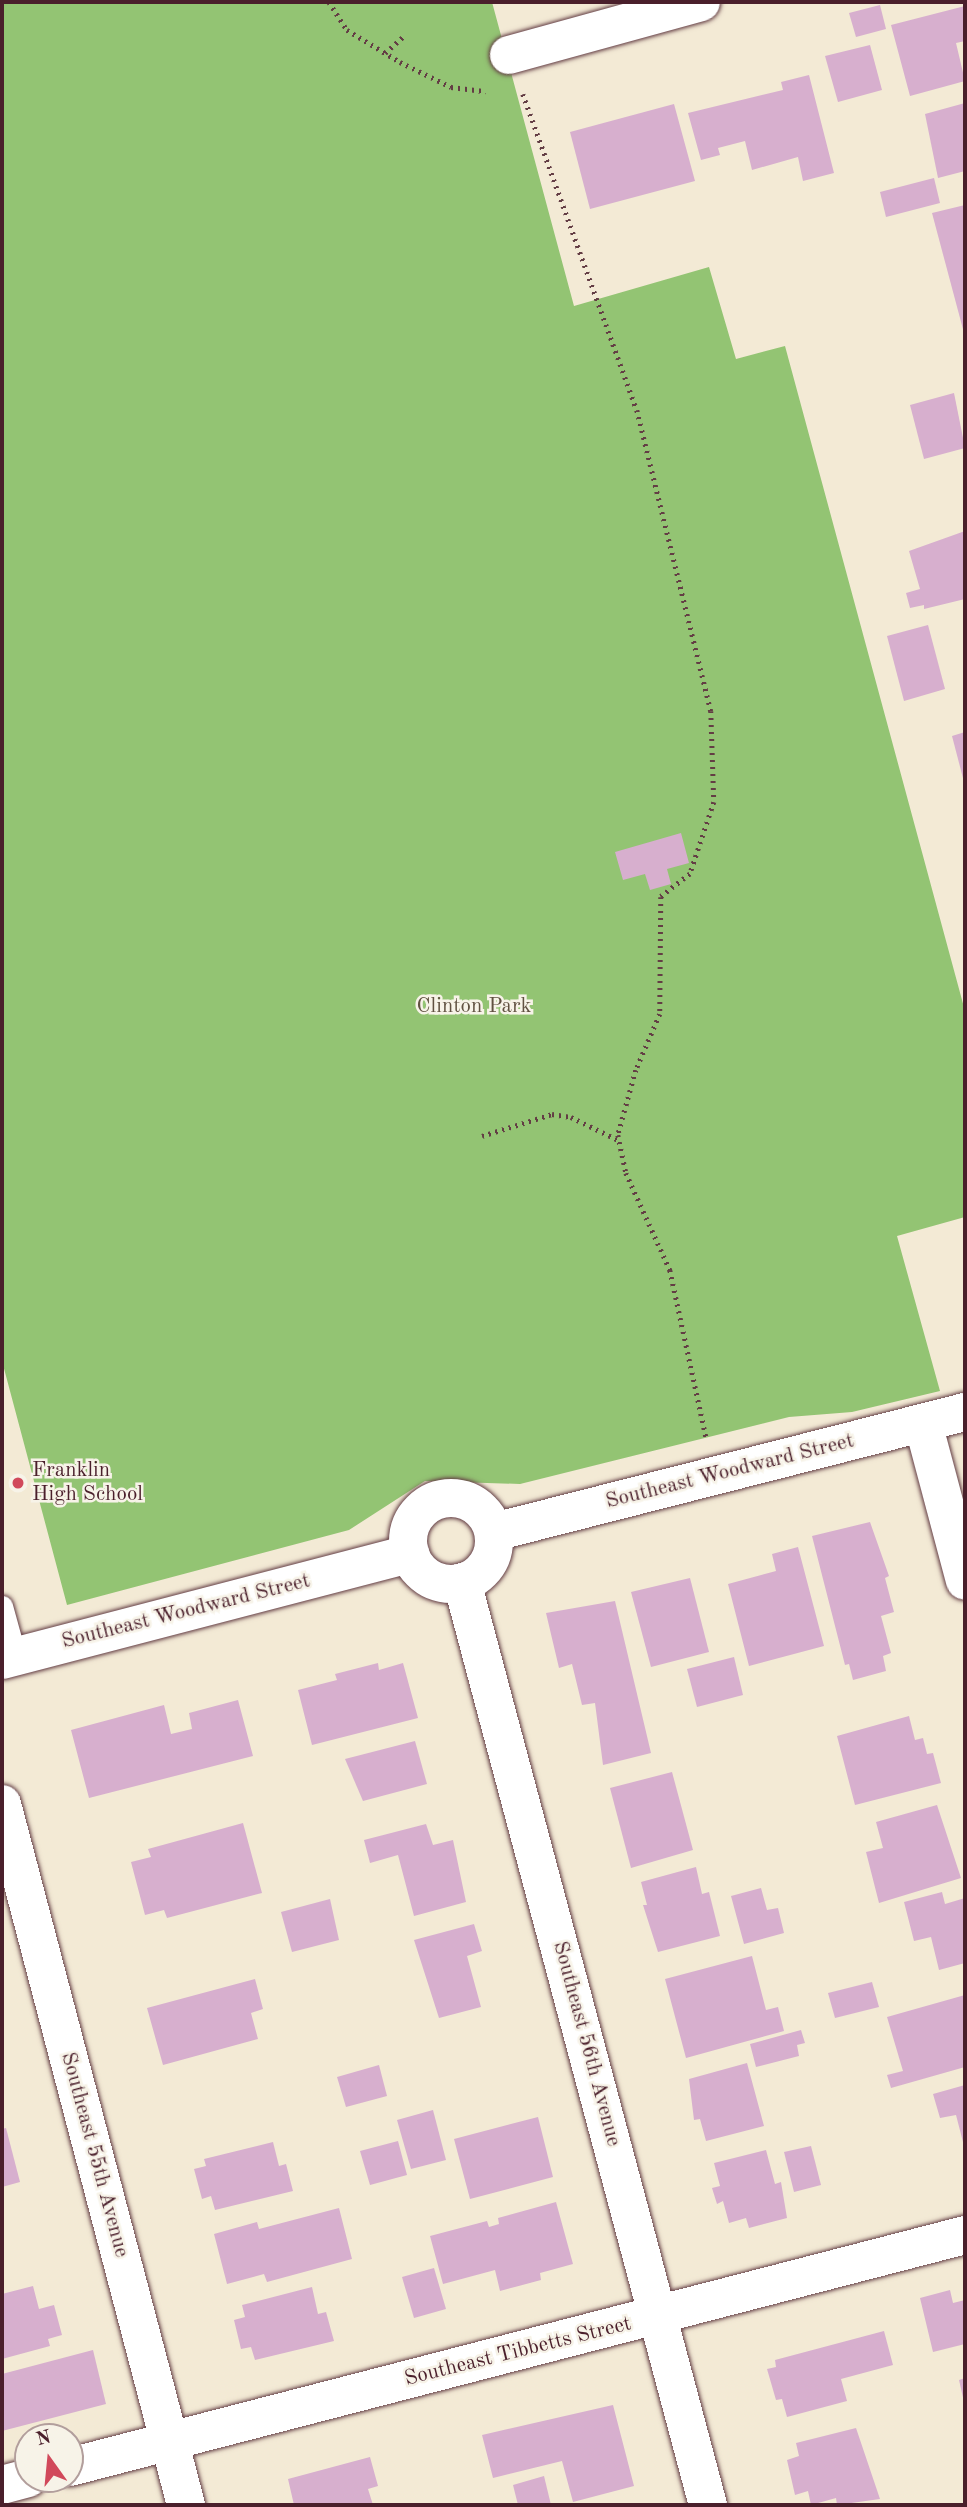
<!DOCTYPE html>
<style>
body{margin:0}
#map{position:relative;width:967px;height:2507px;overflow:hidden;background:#f3ead5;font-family:"Old Standard TT",serif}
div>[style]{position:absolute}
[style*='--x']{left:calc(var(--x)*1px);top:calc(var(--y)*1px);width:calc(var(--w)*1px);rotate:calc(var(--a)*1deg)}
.green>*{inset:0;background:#93c473}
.building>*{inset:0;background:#d7afce}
.path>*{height:4.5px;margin-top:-2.25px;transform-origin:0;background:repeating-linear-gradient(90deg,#633d44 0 2px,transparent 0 7px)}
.roads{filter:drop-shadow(0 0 2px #633d44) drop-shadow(0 0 2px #633d44)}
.service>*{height:21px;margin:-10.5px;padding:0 10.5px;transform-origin:10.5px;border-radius:10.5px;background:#fff}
.minor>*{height:38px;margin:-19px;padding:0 19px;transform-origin:19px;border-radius:19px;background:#fff}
.minor>.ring{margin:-19px;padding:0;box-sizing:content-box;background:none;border:38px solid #fff;border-radius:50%}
.dots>*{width:19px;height:19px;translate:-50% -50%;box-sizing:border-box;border:4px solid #f7f3e8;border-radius:50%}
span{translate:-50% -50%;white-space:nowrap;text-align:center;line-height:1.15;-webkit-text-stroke:5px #f7f3e8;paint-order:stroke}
.park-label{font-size:21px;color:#605141}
.poi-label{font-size:21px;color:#4a1f2b}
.left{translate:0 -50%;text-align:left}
.street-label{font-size:21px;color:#4a1f2b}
.frame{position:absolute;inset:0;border:4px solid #4a1f2b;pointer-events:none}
.north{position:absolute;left:14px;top:2423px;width:70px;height:70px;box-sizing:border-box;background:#f7f3e8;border:2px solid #b29e9c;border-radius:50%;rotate:345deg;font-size:19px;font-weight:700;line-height:28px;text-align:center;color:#4a1f2b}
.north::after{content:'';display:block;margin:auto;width:24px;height:32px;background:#d1495b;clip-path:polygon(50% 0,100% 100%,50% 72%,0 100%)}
</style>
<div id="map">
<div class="green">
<i style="clip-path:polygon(2px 2px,492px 2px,574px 306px,709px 267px,736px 359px,785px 346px,965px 1011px,965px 1217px,897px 1236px,940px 1391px,852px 1412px,789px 1417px,520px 1484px,425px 1481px,349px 1530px,67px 1605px,2px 1361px)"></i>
</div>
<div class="building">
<i style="clip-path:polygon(880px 5px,886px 29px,856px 37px,849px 13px)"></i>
<i style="clip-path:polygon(965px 6px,965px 41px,956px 43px,965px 81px,910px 96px,891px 25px)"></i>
<i style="clip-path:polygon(870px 45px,882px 90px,838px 102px,825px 56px)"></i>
<i style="clip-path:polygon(809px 75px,834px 173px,803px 181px,798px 157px,752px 170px,745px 141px,718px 148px,720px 155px,701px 160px,688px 113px,783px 90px,781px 82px)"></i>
<i style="clip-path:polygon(965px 103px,965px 171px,938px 178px,925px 114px)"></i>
<i style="clip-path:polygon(674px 104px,695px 181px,590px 209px,570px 132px)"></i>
<i style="clip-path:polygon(934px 178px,940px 203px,886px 217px,880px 192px)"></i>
<i style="clip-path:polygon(965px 205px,965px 333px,964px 333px,932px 213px)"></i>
<i style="clip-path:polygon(954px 393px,965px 448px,924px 459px,910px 405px)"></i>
<i style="clip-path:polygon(965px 531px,965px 599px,924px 609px,924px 605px,910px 608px,906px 593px,920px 589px,909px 551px)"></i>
<i style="clip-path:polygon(928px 625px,945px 689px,904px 701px,887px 636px)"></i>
<i style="clip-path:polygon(965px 732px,965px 782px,964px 782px,952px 736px)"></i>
<i style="clip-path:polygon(681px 833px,689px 863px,667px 869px,671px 884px,650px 890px,645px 874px,623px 880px,615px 852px)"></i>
<i style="clip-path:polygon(870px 1522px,889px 1576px,885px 1578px,894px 1612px,881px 1616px,891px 1653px,883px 1656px,886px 1671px,853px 1680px,849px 1664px,845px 1665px,812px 1536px)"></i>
<i style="clip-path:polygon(798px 1547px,824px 1646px,749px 1666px,728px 1584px,776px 1571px,772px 1554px)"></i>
<i style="clip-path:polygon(690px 1578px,709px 1652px,651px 1667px,631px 1592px)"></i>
<i style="clip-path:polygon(615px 1601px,651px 1753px,603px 1765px,595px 1703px,582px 1705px,572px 1664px,559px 1668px,546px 1613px)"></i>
<i style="clip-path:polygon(734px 1657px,743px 1695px,697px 1707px,687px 1669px)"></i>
<i style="clip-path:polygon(378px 1663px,379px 1670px,403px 1663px,418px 1718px,312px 1745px,298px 1690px,337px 1680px,335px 1674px)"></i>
<i style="clip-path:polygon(238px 1700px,253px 1756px,89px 1798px,71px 1730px,164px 1705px,171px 1734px,192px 1729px,189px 1713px)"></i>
<i style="clip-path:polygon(909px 1716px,915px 1740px,923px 1738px,927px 1754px,933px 1753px,941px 1783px,855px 1805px,837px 1736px)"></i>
<i style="clip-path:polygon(415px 1741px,427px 1784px,363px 1801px,345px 1759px)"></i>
<i style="clip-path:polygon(672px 1772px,693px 1850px,631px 1868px,610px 1788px)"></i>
<i style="clip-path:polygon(937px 1805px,961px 1878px,879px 1903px,866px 1852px,883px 1848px,876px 1822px)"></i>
<i style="clip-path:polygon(243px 1823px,262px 1893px,167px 1918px,164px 1910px,145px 1915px,131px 1862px,151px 1857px,148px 1849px)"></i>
<i style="clip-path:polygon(426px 1824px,433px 1845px,453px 1840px,466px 1902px,414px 1916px,398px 1855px,370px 1863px,364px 1840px)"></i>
<i style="clip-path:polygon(696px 1867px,702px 1894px,709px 1892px,720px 1936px,658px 1952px,643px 1905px,647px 1905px,641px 1882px)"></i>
<i style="clip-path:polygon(761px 1888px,767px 1910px,778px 1908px,784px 1933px,744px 1944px,731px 1896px)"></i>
<i style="clip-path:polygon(942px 1892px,945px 1904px,965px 1898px,965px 1963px,939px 1970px,931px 1937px,914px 1941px,904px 1902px)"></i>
<i style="clip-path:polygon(330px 1899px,339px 1940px,292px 1952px,281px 1912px)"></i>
<i style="clip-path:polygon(474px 1924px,482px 1951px,467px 1956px,481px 2007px,439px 2018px,414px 1940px)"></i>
<i style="clip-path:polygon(752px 1956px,766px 2010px,778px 2007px,784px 2031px,686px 2058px,665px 1979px)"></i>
<i style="clip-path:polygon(255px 1979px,263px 2009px,251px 2013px,258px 2039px,163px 2065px,147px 2008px)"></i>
<i style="clip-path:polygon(872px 1982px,879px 2007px,835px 2018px,828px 1993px)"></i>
<i style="clip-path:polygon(965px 1995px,965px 2067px,891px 2088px,887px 2075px,903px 2071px,887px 2017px)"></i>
<i style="clip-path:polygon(801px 2030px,805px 2043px,797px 2045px,799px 2056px,756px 2067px,750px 2044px)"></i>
<i style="clip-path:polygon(747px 2063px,764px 2126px,706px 2141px,700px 2119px,694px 2120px,689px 2079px)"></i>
<i style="clip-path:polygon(379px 2065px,387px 2096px,346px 2107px,337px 2077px)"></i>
<i style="clip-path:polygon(965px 2085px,965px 2146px,964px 2146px,956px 2115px,940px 2118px,933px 2094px)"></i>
<i style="clip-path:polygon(433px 2110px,446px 2160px,411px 2169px,397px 2120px)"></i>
<i style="clip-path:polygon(538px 2117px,553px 2177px,470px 2199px,454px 2139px)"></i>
<i style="clip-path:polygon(6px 2128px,20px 2182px,2px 2187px,2px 2129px)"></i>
<i style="clip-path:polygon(398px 2141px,407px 2175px,370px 2185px,360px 2151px)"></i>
<i style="clip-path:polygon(273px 2142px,279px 2166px,286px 2164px,293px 2191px,215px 2210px,211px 2196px,202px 2199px,194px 2169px,206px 2166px,204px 2159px)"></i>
<i style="clip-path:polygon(811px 2146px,821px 2185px,794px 2192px,784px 2152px)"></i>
<i style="clip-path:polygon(766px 2150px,775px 2184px,781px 2182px,787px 2218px,749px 2228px,746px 2218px,729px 2223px,723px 2201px,717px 2204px,712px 2188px,720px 2186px,714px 2163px)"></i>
<i style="clip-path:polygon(556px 2202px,573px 2264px,540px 2273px,541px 2280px,500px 2291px,495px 2270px,443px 2284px,430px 2236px,487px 2221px,489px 2227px,499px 2224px,498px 2218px)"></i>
<i style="clip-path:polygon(339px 2208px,352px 2259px,267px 2282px,264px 2274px,227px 2284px,214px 2234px,257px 2222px,259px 2229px)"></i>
<i style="clip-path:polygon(434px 2268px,446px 2309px,414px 2318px,402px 2277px)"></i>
<i style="clip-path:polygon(33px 2286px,39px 2309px,54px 2305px,62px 2335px,48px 2339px,50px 2346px,2px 2359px,2px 2294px)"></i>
<i style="clip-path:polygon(312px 2287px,318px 2314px,326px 2312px,334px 2341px,255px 2360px,251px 2347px,241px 2349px,234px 2320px,245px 2317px,242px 2305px)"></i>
<i style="clip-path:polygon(950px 2290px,953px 2303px,965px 2300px,965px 2344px,933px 2352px,920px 2298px)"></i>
<i style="clip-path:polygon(884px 2331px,893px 2365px,841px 2379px,847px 2401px,787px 2417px,782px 2399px,776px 2400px,767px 2369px,776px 2367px,775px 2360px)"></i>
<i style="clip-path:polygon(93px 2350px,106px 2404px,2px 2431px,2px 2374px)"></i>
<i style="clip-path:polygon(965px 2378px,965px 2402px,964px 2402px,959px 2380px)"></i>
<i style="clip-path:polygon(613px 2405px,634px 2486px,573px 2502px,562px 2461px,493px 2478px,482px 2435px)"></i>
<i style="clip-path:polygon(856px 2428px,880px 2499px,837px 2505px,836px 2498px,811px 2505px,808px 2491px,795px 2495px,787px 2460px,799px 2456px,796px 2443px)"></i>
<i style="clip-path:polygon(370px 2457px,378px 2486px,368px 2489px,373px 2505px,294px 2505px,288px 2479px)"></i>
<i style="clip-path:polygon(544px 2476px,551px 2505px,518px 2505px,513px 2485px)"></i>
</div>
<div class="path">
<i style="--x:329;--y:2;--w:33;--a:57"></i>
<i style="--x:347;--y:30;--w:62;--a:31.1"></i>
<i style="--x:400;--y:62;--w:57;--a:26.1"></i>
<i style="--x:451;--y:87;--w:35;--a:7"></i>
<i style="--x:385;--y:53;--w:24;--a:-42"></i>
<i style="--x:523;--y:94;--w:336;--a:70.2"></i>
<i style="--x:637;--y:410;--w:310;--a:76.2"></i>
<i style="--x:711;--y:711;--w:91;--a:88.1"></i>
<i style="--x:714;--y:802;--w:76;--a:108.4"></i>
<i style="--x:690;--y:874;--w:37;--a:142"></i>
<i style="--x:661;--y:897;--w:117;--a:90.5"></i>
<i style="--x:660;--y:1014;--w:61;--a:113.2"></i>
<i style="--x:636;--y:1070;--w:67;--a:105.5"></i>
<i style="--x:618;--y:1135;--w:39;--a:78"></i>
<i style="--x:626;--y:1173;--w:107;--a:65.6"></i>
<i style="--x:670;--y:1270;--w:171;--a:77.8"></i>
<i style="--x:482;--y:1136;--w:73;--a:-17.4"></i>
<i style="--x:552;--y:1114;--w:19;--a:9"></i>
<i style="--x:571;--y:1117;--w:52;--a:26.1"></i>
</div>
<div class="roads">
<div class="service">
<i style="--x:2;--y:1606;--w:53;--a:74.6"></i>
</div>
<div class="minor">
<i style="--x:509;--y:55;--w:199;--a:-15.4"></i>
<i style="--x:923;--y:1423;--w:163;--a:75.1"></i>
<i class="ring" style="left:408px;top:1498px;width:48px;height:48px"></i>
<i style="--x:494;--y:1532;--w:486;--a:-14.3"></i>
<i style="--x:462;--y:1582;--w:955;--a:75.08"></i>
<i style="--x:2;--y:1660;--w:422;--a:-14.6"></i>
<i style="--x:2;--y:1804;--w:725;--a:75.29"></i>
<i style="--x:70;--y:2467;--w:925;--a:-14.53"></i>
<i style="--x:2;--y:2485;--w:27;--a:-15"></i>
</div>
</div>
<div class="dots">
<i style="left:18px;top:1483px;background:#d1495b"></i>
</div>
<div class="park-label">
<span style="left:474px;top:1007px">Clinton Park</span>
</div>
<div class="poi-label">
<span class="left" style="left:32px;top:1483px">Franklin<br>High School</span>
</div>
<div class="street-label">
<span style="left:730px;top:1472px;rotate:-14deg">Southeast Woodward Street</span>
<span style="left:186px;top:1612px;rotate:-14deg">Southeast Woodward Street</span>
<span style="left:586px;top:2044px;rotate:75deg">Southeast 56th Avenue</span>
<span style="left:94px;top:2155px;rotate:75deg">Southeast 55th Avenue</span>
<span style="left:518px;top:2352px;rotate:-14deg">Southeast Tibbetts Street</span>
</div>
<div class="frame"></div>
<div class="north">N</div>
</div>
